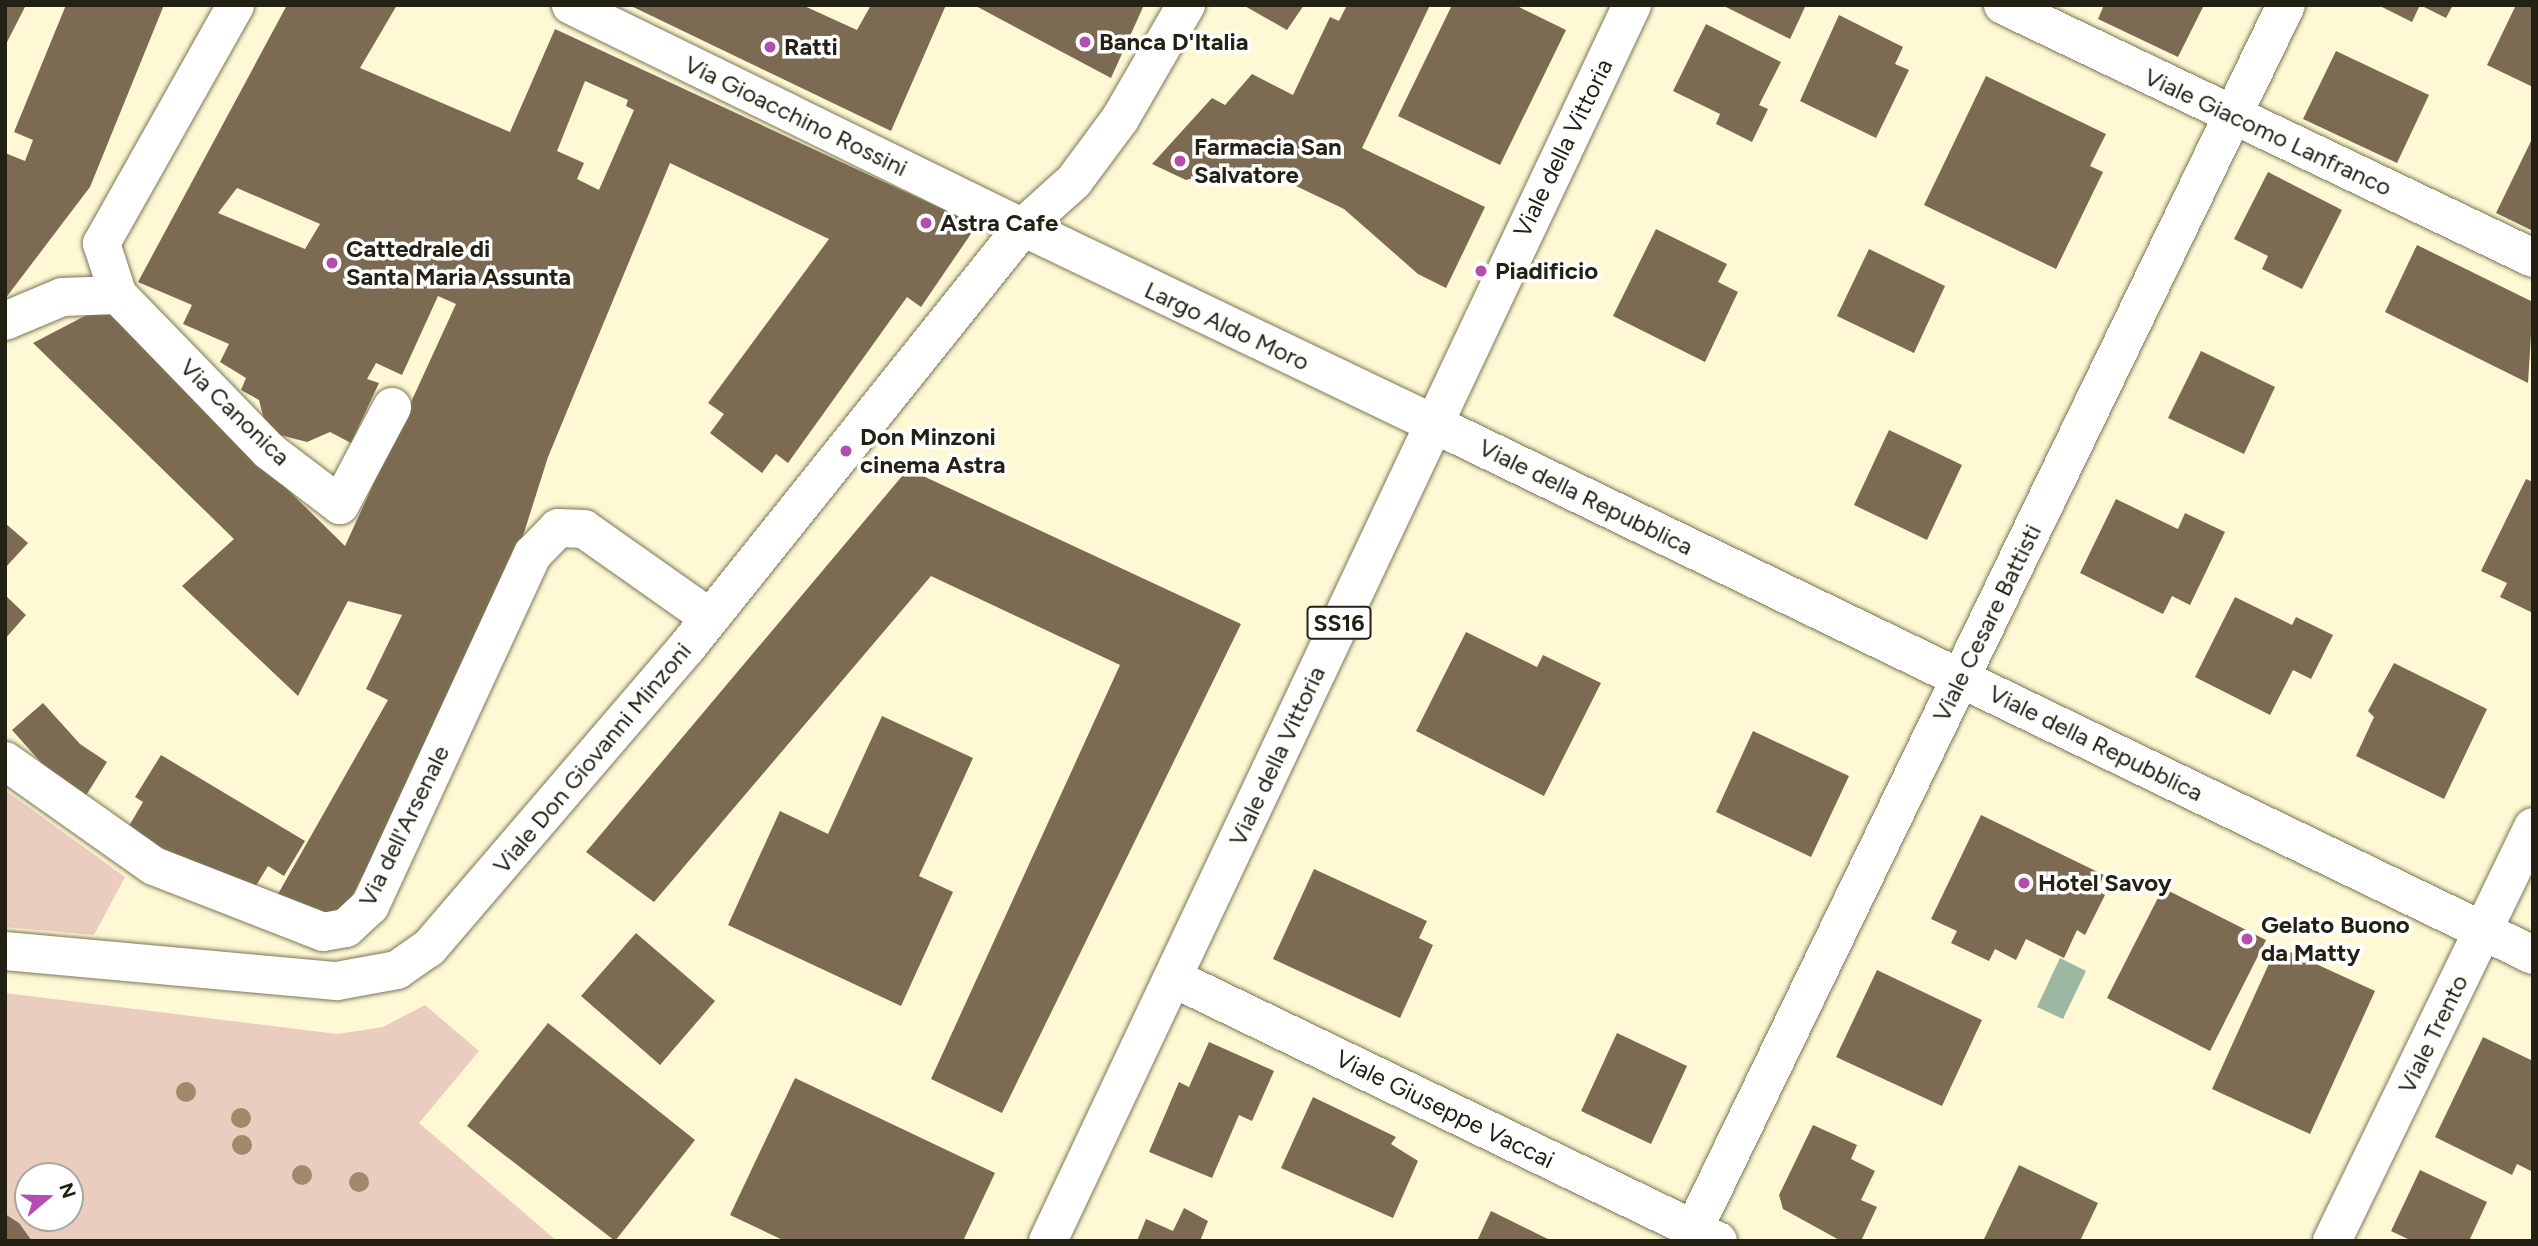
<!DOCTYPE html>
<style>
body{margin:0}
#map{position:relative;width:2538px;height:1246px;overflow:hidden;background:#fef8d4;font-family:Figtree,sans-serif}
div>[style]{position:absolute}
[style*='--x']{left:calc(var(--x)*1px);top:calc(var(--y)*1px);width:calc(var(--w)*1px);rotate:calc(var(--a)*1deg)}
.green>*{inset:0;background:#ebcdbf}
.water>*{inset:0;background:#9cb8a3}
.building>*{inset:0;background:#7d6a52}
.roads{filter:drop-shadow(0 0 2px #7b7656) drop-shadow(0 0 2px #7b7656)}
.pedestrian>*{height:37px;margin:-18.5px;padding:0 18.5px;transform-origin:18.5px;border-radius:18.5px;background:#fff}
.minor>*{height:38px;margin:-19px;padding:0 19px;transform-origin:19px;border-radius:19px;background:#fff}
.tertiary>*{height:38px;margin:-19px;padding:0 19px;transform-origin:19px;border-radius:19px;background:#fff}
.primary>*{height:38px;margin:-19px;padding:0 19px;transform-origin:19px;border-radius:19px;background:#fff}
.trees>*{width:20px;height:20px;margin:-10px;border-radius:50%;background:#a2886a}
.dots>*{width:19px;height:19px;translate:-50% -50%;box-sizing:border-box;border:4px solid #fff;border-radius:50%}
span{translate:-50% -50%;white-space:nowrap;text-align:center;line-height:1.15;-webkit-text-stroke:7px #fff;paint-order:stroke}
.shield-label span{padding:2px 5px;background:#fff;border:2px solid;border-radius:5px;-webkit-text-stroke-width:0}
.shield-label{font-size:23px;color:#232114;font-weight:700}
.poi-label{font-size:24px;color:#232114;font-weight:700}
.left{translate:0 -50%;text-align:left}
.street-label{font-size:24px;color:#232114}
.frame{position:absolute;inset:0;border:7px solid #232114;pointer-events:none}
.north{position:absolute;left:14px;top:1162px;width:70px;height:70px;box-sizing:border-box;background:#fff;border:2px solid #a7a6a1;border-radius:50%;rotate:71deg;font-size:19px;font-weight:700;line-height:28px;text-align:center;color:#232114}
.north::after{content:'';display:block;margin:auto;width:24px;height:32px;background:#b54caf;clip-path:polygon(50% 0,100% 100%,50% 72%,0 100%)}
</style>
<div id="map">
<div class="green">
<i style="clip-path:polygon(5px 790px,125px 877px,94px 935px,5px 927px)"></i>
<i style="clip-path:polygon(evenodd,5px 993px,338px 1034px,383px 1027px,425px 1005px,479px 1051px,419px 1123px,557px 1241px,5px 1241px,5px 993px,28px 1176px,70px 1176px,70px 1218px,28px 1218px,28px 1176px)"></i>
</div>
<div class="water">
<i style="clip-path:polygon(2060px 958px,2086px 971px,2063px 1019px,2037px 1007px)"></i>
</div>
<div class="building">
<i style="clip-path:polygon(5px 5px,26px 5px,5px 46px)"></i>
<i style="clip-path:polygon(66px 5px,164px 5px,90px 187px,5px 299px,5px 153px,25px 161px,33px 140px,14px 132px)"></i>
<i style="clip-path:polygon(evenodd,287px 5px,397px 5px,360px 68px,510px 132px,555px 29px,977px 225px,921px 307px,907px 297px,788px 463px,776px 454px,762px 473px,710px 433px,724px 414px,708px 403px,829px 239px,670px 163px,548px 457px,496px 621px,338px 923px,278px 894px,388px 700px,366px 689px,402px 615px,348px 601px,298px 696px,182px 586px,234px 539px,33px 343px,102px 307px,345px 546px,456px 304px,438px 296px,402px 375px,376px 363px,367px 379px,379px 383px,351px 443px,330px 432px,307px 442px,276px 434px,264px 420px,259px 400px,241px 390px,246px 378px,220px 362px,229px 344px,183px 324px,192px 305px,138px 282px,287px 5px,585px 81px,628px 100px,626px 106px,634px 110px,599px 190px,577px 179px,584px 163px,557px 151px,585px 81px,287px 5px,237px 188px,320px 224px,305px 249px,218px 213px,237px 188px)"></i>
<i style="clip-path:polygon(629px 5px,802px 5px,857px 30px,871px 5px,946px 5px,891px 131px)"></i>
<i style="clip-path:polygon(974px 5px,1144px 5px,1111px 78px)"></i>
<i style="clip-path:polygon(1243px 5px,1304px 5px,1287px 30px)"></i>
<i style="clip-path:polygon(1347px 5px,1430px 5px,1362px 148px,1485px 207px,1446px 288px,1418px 274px,1344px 209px,1267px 172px,1223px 171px,1186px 180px,1152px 164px,1212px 98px,1225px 105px,1252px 74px,1293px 95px,1330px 17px,1339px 21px)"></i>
<i style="clip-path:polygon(1452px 5px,1515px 5px,1566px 30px,1500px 165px,1398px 116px)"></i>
<i style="clip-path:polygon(1722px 5px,1806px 5px,1790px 39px)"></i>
<i style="clip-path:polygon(2104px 5px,2204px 5px,2178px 57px,2098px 19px)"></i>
<i style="clip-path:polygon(2378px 5px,2420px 5px,2412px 22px)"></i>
<i style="clip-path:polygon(2420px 5px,2453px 5px,2446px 18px)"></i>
<i style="clip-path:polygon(2516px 5px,2533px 7px,2533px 87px,2487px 65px)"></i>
<i style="clip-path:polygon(1839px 15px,1903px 47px,1895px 64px,1909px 70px,1876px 138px,1800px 101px)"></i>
<i style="clip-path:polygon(1706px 24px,1781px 62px,1759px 105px,1768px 109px,1752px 142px,1716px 124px,1720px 114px,1673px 91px)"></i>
<i style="clip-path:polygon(2336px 51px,2429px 95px,2397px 163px,2303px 119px)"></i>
<i style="clip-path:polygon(1986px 76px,2106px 134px,2090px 166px,2103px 172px,2056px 269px,1924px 205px)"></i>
<i style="clip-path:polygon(2533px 137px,2533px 231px,2496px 213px)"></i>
<i style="clip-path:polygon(2268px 172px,2342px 210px,2302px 289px,2262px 269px,2268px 256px,2234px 239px)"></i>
<i style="clip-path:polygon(1656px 229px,1727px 264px,1718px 282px,1738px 292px,1705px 362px,1613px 316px)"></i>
<i style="clip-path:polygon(2417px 245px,2533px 302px,2528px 383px,2385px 312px)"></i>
<i style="clip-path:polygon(1869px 249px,1945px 286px,1914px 353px,1837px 316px)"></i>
<i style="clip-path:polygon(2201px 351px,2275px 387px,2244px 454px,2168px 418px)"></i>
<i style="clip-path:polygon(1889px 430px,1962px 465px,1927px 540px,1854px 505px)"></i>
<i style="clip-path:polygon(908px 469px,1241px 624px,1002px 1113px,931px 1079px,1120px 665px,931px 576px,654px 902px,586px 852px)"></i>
<i style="clip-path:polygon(2526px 479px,2533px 482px,2533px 613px,2500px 597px,2507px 583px,2481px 571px)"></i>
<i style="clip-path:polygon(2116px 499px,2178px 529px,2185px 513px,2225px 532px,2190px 605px,2172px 596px,2163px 614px,2080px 573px)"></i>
<i style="clip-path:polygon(5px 523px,28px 543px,5px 568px)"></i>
<i style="clip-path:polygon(5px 595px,26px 615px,5px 639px)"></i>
<i style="clip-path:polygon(2235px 597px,2292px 625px,2296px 617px,2333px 635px,2311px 679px,2293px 670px,2270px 715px,2195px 677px)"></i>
<i style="clip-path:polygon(1466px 632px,1537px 667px,1543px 655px,1601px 683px,1544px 796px,1416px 731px)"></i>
<i style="clip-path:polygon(2394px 663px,2487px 709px,2444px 799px,2356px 756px,2374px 717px,2368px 711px)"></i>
<i style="clip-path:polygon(43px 703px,80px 744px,107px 762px,85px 797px,54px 777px,12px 730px)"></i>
<i style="clip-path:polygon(882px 716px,973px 758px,919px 876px,953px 892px,901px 1006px,728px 925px,780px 811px,828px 834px)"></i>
<i style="clip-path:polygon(1753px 731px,1849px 776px,1811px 857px,1716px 812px)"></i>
<i style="clip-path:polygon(161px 755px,305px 841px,284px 876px,268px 866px,241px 910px,122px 838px,143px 802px,135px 797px)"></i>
<i style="clip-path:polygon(1981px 815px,2104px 875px,2097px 891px,2105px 895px,2085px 935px,2077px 930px,2064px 958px,2026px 939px,2016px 960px,1995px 949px,1989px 961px,1951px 943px,1957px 931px,1931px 919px)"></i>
<i style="clip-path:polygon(1314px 869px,1427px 921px,1419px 938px,1433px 945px,1400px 1018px,1273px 959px)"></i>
<i style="clip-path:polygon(2163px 888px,2266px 940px,2210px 1051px,2107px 998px)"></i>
<i style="clip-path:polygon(636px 933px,715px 1001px,660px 1065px,581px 996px)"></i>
<i style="clip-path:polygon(2277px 946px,2375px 991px,2310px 1134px,2212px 1089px)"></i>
<i style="clip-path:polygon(1877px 970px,1982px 1020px,1942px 1106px,1836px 1057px)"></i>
<i style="clip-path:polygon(548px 1023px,695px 1140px,615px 1241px,467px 1126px)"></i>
<i style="clip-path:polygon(1617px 1033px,1687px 1066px,1651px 1144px,1581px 1111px)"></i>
<i style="clip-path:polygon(2483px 1037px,2533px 1061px,2533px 1172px,2517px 1164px,2512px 1175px,2435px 1137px)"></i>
<i style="clip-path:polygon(1209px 1042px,1274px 1071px,1252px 1121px,1239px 1115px,1212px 1178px,1149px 1152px,1179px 1082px,1189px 1087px)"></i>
<i style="clip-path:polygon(795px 1078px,995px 1173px,963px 1241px,785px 1241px,730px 1215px)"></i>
<i style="clip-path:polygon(1313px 1097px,1396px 1137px,1391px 1144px,1418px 1161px,1393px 1218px,1281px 1168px)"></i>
<i style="clip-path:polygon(1813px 1125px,1857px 1145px,1851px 1159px,1875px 1171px,1861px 1200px,1877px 1207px,1861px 1241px,1841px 1241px,1783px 1209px,1779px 1195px)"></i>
<i style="clip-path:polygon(2019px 1165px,2098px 1203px,2080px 1241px,1983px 1241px)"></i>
<i style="clip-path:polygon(2420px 1170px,2487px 1202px,2469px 1241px,2412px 1241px,2391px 1231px)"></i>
<i style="clip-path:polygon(1184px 1208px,1208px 1221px,1200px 1241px,1137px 1241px,1146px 1219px,1173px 1231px)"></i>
<i style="clip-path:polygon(1491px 1211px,1552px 1241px,1477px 1241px)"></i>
<i style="clip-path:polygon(5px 1214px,19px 1223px,32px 1241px,5px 1241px)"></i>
</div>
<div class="roads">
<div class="pedestrian">
<i style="--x:570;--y:5;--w:504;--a:26.11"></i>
<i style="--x:118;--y:295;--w:55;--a:-108.1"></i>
<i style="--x:101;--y:243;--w:273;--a:-60.6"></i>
</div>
<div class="minor">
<i style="--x:2003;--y:5;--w:587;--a:25.52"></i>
<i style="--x:1023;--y:227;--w:69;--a:-42"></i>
<i style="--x:1074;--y:181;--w:77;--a:-53.4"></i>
<i style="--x:1120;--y:119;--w:132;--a:-59.9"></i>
<i style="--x:5;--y:321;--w:62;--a:-22.8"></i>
<i style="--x:62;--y:297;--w:56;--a:-2"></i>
<i style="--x:118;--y:295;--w:217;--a:45.9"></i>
<i style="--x:269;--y:451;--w:89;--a:37.3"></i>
<i style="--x:340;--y:505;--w:111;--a:-62"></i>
<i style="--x:1432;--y:423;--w:1223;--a:25.79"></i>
<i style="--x:5;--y:761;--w:182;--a:35.2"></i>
<i style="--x:154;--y:866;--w:181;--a:21.3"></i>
<i style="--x:323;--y:932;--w:23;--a:-10"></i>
<i style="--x:346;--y:928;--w:33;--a:-43"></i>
<i style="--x:370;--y:906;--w:388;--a:-65.2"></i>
<i style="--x:533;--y:554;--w:36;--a:-46"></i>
<i style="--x:558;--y:528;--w:26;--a:2"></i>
<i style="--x:584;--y:529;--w:154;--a:35.2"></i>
<i style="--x:1173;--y:978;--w:605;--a:25.76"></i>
<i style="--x:1688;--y:1241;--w:1373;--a:-64.18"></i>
<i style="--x:2332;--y:1241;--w:460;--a:-64.1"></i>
</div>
<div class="tertiary">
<i style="--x:5;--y:951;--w:333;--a:5.2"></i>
<i style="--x:337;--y:981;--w:61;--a:-10.4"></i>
<i style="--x:397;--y:970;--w:39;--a:-35"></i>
<i style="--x:429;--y:948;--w:396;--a:-49.4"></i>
<i style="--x:687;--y:647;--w:538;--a:-51.34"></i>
<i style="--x:1023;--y:227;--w:454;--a:25.6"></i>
</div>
<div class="primary">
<i style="--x:1048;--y:1241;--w:1367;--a:-64.71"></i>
</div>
</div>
<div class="trees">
<i style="left:186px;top:1092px"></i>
<i style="left:241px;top:1118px"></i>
<i style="left:242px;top:1145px"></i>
<i style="left:302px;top:1175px"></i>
<i style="left:359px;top:1182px"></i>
</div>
<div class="dots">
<i style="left:1085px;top:42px;background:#b54caf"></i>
<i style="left:770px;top:47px;background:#b54caf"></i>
<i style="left:1180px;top:161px;background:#b54caf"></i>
<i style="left:926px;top:223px;background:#b54caf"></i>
<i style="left:332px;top:263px;background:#b54caf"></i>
<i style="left:1481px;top:271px;background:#b54caf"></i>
<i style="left:846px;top:451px;background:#b54caf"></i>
<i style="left:2024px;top:883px;background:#b54caf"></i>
<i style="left:2247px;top:939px;background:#b54caf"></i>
</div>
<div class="shield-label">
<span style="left:1339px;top:623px">SS16</span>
</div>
<div class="poi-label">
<span class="left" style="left:1099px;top:42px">Banca D'Italia</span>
<span class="left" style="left:784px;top:47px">Ratti</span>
<span class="left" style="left:1194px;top:161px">Farmacia San<br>Salvatore</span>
<span class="left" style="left:940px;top:223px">Astra Cafe</span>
<span class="left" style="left:346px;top:263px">Cattedrale di<br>Santa Maria Assunta</span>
<span class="left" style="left:1495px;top:271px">Piadificio</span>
<span class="left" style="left:860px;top:451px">Don Minzoni<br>cinema Astra</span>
<span class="left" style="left:2038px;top:883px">Hotel Savoy</span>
<span class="left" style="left:2261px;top:939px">Gelato Buono<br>da Matty</span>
</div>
<div class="street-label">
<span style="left:796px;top:116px;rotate:26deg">Via Gioacchino Rossini</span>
<span style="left:2268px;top:132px;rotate:25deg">Viale Giacomo Lanfranco</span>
<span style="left:1563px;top:148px;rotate:-64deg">Viale della Vittoria</span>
<span style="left:1227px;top:326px;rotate:25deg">Largo Aldo Moro</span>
<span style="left:235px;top:412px;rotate:44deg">Via Canonica</span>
<span style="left:1586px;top:497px;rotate:26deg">Viale della Repubblica</span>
<span style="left:1987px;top:623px;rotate:-64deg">Viale Cesare Battisti</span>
<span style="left:2096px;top:743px;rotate:26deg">Viale della Repubblica</span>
<span style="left:1277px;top:756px;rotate:-65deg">Viale della Vittoria</span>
<span style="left:592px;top:758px;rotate:-50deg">Viale Don Giovanni Minzoni</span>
<span style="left:404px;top:826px;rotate:-64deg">Via dell'Arsenale</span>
<span style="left:2433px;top:1034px;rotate:-64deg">Viale Trento</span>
<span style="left:1445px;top:1109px;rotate:26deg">Viale Giuseppe Vaccai</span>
</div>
<div class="frame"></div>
<div class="north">N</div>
</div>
